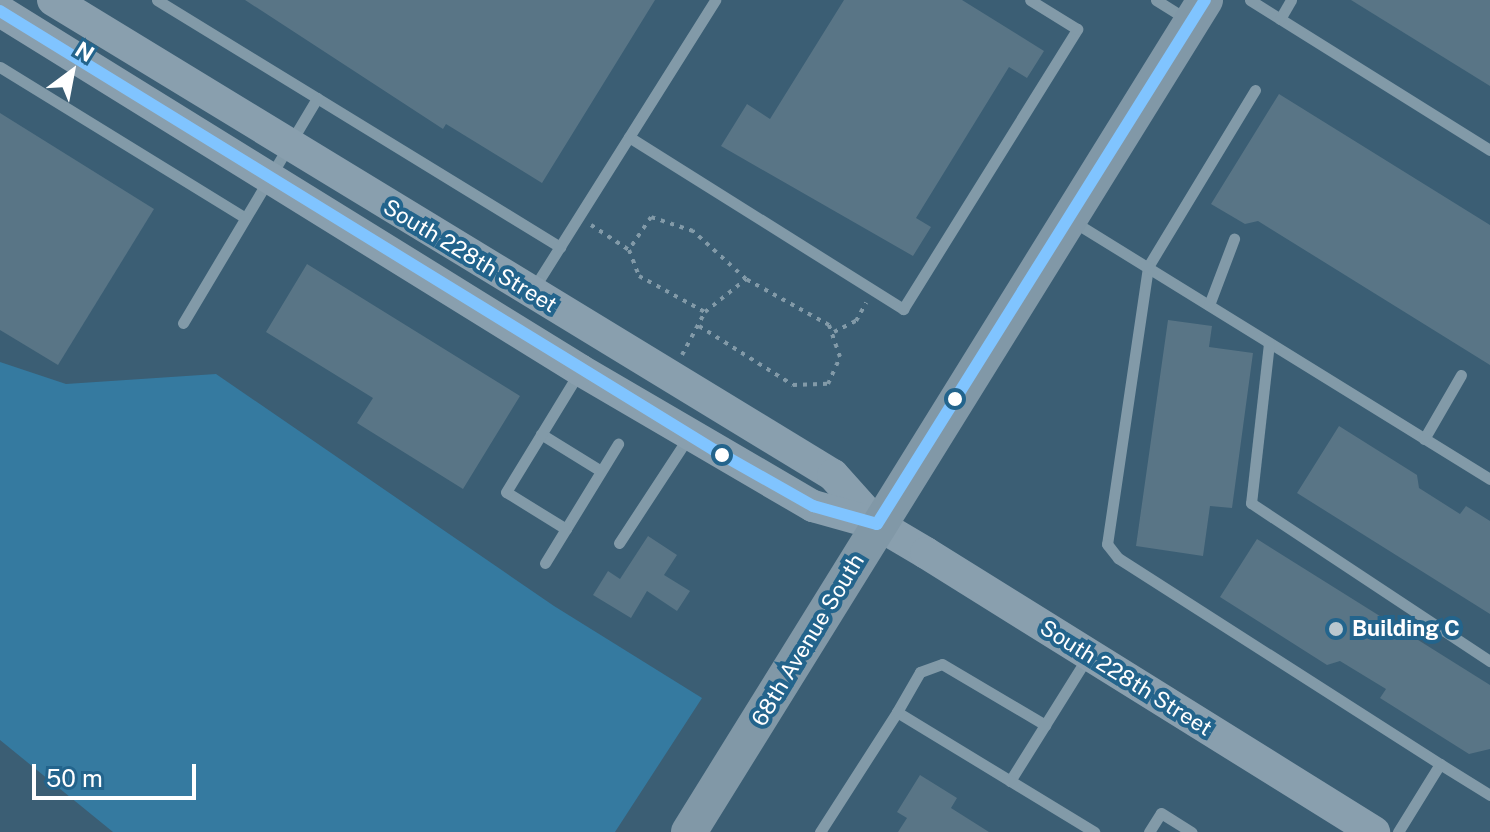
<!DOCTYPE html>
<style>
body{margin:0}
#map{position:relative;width:1490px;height:832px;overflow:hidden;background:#3b5e74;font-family:"Public Sans",sans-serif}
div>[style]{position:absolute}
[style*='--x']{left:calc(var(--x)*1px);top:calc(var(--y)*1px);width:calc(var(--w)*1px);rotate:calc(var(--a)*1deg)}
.green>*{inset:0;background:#357aa0}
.building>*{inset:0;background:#597586}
.path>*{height:4px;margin-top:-2px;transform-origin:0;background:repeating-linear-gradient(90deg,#829aa8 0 4px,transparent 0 10px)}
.service>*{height:11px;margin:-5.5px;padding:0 5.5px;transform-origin:5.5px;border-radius:5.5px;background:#829aa8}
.secondary>*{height:32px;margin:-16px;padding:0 16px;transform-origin:16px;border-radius:16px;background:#899fae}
.primary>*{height:36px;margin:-18px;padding:0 18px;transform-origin:18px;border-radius:18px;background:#8198a7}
.bus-1>*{height:12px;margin:-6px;padding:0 6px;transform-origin:6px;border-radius:6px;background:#80c4ff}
.dots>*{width:22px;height:22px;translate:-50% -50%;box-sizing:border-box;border:4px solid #23648c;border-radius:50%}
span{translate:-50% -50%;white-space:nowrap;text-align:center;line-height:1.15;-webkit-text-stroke:8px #23648c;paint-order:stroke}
.street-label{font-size:22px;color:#fff}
.poi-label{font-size:22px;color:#fff;font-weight:700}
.left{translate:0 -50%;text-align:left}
.north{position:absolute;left:32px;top:32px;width:80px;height:80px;-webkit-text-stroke:6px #23648c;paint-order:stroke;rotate:32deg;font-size:22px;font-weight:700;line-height:32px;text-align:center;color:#fff}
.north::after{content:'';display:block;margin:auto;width:28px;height:36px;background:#fff;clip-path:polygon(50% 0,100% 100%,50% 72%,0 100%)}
.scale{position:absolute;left:32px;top:764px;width:164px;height:36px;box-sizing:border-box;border:4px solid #fff;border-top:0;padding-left:10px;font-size:24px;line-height:28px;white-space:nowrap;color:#fff;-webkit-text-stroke:6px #23648c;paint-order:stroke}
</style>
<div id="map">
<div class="green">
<i style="clip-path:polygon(0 362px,66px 384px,216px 374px,554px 606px,702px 698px,615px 832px,113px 832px,0 740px)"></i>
</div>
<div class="building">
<i style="clip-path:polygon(245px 0,655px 0,542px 183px,446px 124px,443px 129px)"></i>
<i style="clip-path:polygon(844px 0,962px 0,1044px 51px,1027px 78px,1009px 67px,916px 218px,931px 227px,913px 256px,721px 146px,747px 104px,770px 119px)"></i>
<i style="clip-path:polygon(1351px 0,1490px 0,1490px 86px)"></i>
<i style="clip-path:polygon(1279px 94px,1490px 225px,1490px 365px,1258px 221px,1245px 224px,1211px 204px)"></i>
<i style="clip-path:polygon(0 113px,154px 209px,58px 365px,0 330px)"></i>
<i style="clip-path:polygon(307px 264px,520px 396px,463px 489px,357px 423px,373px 398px,266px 332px)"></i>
<i style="clip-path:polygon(1168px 320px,1212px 326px,1209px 347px,1253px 353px,1232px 508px,1210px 506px,1203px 556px,1136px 546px)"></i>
<i style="clip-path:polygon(1339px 426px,1417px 475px,1419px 488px,1460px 514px,1466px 506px,1490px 521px,1490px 614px,1297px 493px)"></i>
<i style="clip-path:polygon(648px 536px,677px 555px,664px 575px,690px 591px,677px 611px,647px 591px,631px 618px,593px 595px,608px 571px,620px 579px)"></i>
<i style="clip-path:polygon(1257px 539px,1490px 685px,1490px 749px,1469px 754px,1380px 698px,1386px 689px,1340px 661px,1327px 665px,1220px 597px)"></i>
<i style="clip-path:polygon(920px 775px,957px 798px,951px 808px,989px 832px,898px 832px,907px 818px,897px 812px)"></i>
</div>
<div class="path">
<i style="--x:591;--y:225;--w:45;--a:33.3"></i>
<i style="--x:699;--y:326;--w:111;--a:32.1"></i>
<i style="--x:793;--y:385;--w:35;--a:-2"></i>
<i style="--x:828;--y:384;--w:30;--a:-66"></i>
<i style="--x:840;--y:357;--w:34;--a:-109"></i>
<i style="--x:829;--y:325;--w:95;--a:-151"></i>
<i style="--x:834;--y:332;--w:25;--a:-27"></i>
<i style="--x:856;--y:321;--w:21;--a:-61"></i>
<i style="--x:682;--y:355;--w:49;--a:-61.9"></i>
<i style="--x:705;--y:312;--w:53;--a:-38.8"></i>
<i style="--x:746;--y:279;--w:72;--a:-137.8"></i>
<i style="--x:693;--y:231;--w:44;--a:-161.6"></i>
<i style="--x:651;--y:217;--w:40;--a:124"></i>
<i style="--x:629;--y:250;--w:28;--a:69"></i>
<i style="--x:639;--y:276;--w:75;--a:28.6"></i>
</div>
<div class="service">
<i style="--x:157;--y:0;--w:473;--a:31.5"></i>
<i style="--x:1156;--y:0;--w:36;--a:32"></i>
<i style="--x:1250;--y:0;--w:283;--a:32"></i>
<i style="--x:1280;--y:19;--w:22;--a:-60"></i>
<i style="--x:0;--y:67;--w:288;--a:31.6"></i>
<i style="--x:1255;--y:90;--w:207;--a:121.2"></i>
<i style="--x:1148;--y:267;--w:280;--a:98.4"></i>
<i style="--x:1107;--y:544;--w:18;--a:52"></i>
<i style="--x:1118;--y:558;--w:382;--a:32.6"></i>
<i style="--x:629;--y:137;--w:324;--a:32.1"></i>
<i style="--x:903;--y:309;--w:330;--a:-58.1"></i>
<i style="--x:1077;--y:29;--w:55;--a:-148.3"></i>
<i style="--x:1074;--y:222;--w:489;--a:31.7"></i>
<i style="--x:532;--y:291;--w:344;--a:-57.8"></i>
<i style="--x:1209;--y:305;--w:71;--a:-69.3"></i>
<i style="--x:183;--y:323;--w:262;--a:-59.2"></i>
<i style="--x:1269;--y:343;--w:161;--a:96.4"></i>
<i style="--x:1251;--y:503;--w:287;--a:33.5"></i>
<i style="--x:541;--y:434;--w:70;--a:31.7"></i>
<i style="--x:1424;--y:439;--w:74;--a:-60"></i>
<i style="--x:566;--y:529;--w:70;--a:-148.3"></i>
<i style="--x:506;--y:492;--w:142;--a:-58.6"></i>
<i style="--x:619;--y:543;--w:128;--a:-56.8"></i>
<i style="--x:545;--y:563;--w:140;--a:-58.5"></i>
<i style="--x:897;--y:712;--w:46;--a:-60.1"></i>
<i style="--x:920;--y:672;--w:23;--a:-20"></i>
<i style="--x:942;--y:664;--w:120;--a:30.6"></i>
<i style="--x:1010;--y:781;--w:147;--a:-58"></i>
<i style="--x:820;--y:832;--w:143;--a:-57.3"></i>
<i style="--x:897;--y:712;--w:231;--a:31.3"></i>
<i style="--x:1149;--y:832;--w:22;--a:-58"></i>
<i style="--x:1161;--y:813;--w:36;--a:32"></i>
<i style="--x:1398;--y:832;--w:80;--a:-58.3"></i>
<i style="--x:1440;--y:764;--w:59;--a:31.8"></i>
</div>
<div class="secondary">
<i style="--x:53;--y:0;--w:913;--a:31.34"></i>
<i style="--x:833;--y:475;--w:66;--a:48.1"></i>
<i style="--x:0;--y:11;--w:682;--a:31.76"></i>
<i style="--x:580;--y:370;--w:270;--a:30.3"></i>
<i style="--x:813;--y:506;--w:66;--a:15.7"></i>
<i style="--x:877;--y:524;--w:57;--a:30.6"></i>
<i style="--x:926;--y:553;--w:528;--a:31.91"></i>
</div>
<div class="primary">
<i style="--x:689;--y:832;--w:979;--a:-58.19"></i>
</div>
<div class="bus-1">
<i style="--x:0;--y:11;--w:838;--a:31.59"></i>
<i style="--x:714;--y:450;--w:114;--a:29.5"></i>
<i style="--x:813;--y:506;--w:66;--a:15.7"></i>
<i style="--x:877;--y:524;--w:618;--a:-57.96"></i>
</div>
<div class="dots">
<i style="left:955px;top:399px;background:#fff"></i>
<i style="left:722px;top:455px;background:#fff"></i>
<i style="left:1336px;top:629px;background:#bac7ce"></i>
</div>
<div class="street-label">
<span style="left:470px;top:256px;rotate:31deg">South 228th Street</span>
<span style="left:808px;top:640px;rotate:-59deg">68th Avenue South</span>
<span style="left:1126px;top:678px;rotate:32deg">South 228th Street</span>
</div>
<div class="poi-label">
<span class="left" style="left:1352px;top:629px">Building C</span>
</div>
<div class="north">N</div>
<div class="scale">50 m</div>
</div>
